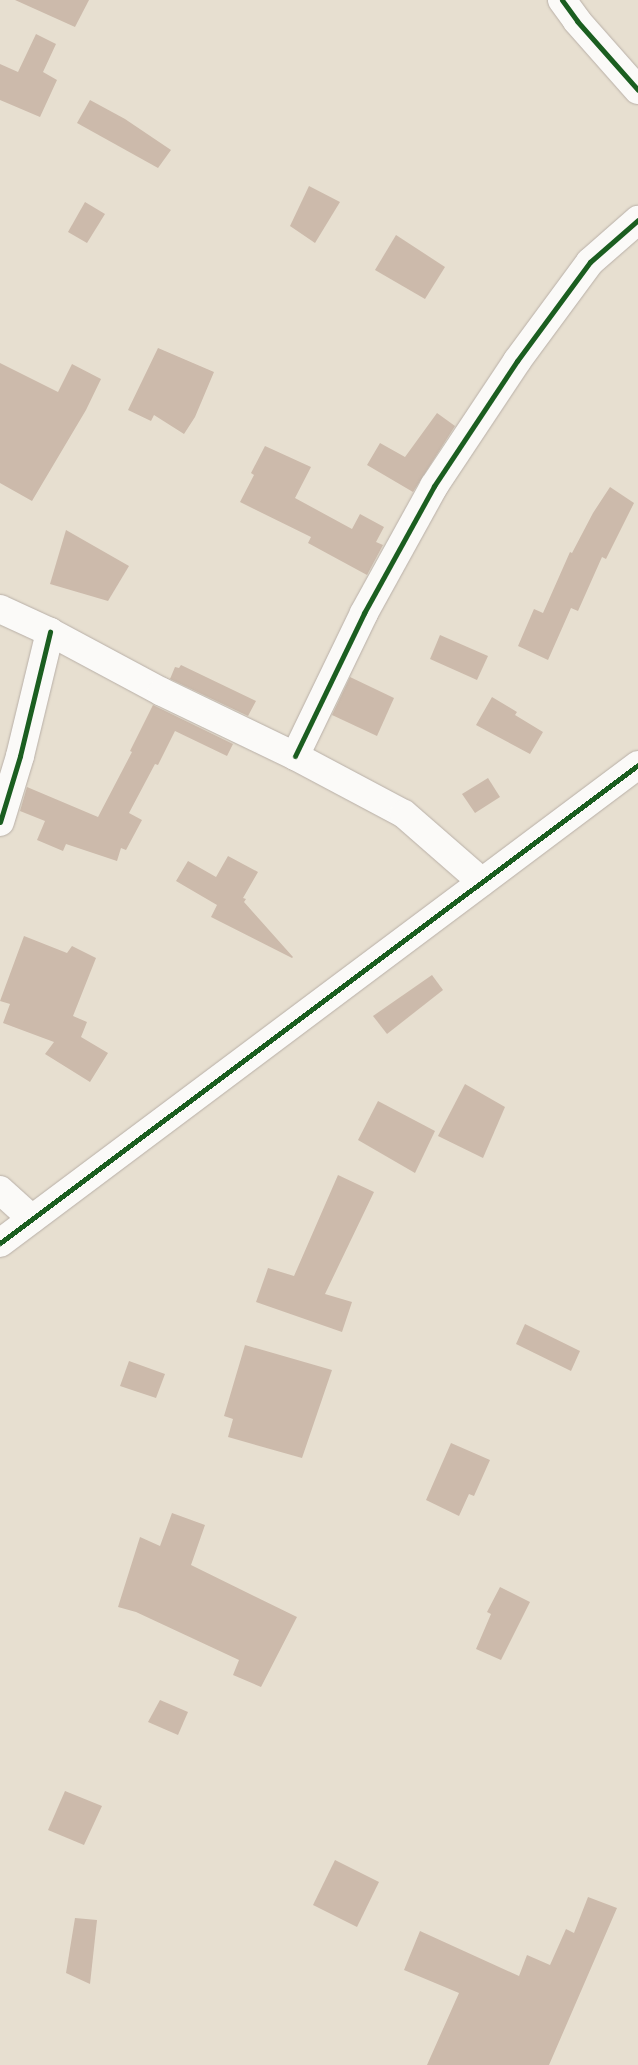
<!DOCTYPE html>
<style>
body{margin:0}
#map{position:relative;width:638px;height:2065px;overflow:hidden;background:#e7dfd0;font-family:"Indie Flower",sans-serif}
div>[style]{position:absolute}
[style*='--x']{left:calc(var(--x)*1px);top:calc(var(--y)*1px);width:calc(var(--w)*1px);rotate:calc(var(--a)*1deg)}
.building>*{inset:0;background:#ccbaab}
.roads{filter:drop-shadow(0 0 1px #b8afa7) drop-shadow(0 0 1px #b8afa7)}
.street>*{height:28px;margin:-14px;padding:0 14px;transform-origin:14px;border-radius:14px;background:#fbfaf8}
.secondary>*{height:28px;margin:-14px;padding:0 14px;transform-origin:14px;border-radius:14px;background:#fbfaf8}
.cycleway>*{height:5px;margin:-2.5px;padding:0 2.5px;transform-origin:2.5px;border-radius:2.5px;background:#1b5e20}
span{translate:-50% -50%;white-space:nowrap;text-align:center;line-height:1.15;-webkit-text-stroke:4.5px #f6f6f2;paint-order:stroke}
</style>
<div id="map">
<div class="building">
<i style="clip-path:polygon(15px 0,89px 0,75px 27px)"></i>
<i style="clip-path:polygon(36px 34px,56px 44px,43px 72px,57px 80px,40px 117px,0 100px,0 64px,18px 72px)"></i>
<i style="clip-path:polygon(90px 100px,125px 119px,171px 150px,158px 168px,77px 123px)"></i>
<i style="clip-path:polygon(309px 186px,340px 202px,315px 243px,290px 226px)"></i>
<i style="clip-path:polygon(85px 202px,105px 214px,87px 243px,68px 232px)"></i>
<i style="clip-path:polygon(396px 235px,445px 267px,425px 299px,375px 270px)"></i>
<i style="clip-path:polygon(158px 348px,214px 372px,195px 417px,184px 434px,154px 415px,151px 421px,128px 410px)"></i>
<i style="clip-path:polygon(0 363px,58px 392px,72px 364px,101px 379px,86px 410px,32px 501px,0 483px)"></i>
<i style="clip-path:polygon(437px 413px,455px 426px,413px 492px,367px 465px,380px 443px,405px 457px)"></i>
<i style="clip-path:polygon(265px 446px,311px 467px,295px 498px,352px 529px,360px 514px,384px 527px,376px 542px,383px 545px,367px 575px,308px 543px,311px 537px,240px 502px,254px 475px,251px 473px)"></i>
<i style="clip-path:polygon(610px 487px,634px 503px,606px 559px,602px 557px,578px 611px,571px 608px,548px 660px,518px 646px,534px 609px,543px 613px,570px 552px,572px 553px,593px 513px)"></i>
<i style="clip-path:polygon(66px 530px,129px 566px,108px 601px,50px 584px)"></i>
<i style="clip-path:polygon(440px 635px,488px 656px,477px 680px,430px 659px)"></i>
<i style="clip-path:polygon(181px 665px,256px 701px,248px 716px,170px 679px,175px 667px,179px 668px)"></i>
<i style="clip-path:polygon(350px 677px,394px 698px,377px 736px,332px 715px)"></i>
<i style="clip-path:polygon(492px 697px,517px 712px,515px 715px,543px 732px,530px 754px,476px 725px)"></i>
<i style="clip-path:polygon(153px 705px,233px 744px,227px 756px,175px 731px,158px 765px,155px 764px,129px 813px,142px 820px,126px 850px,121px 848px,117px 861px,66px 844px,63px 851px,37px 840px,45px 821px,20px 811px,27px 787px,98px 817px,132px 752px,130px 751px)"></i>
<i style="clip-path:polygon(488px 778px,500px 797px,475px 813px,462px 794px)"></i>
<i style="clip-path:polygon(228px 856px,258px 872px,243px 898px,246px 899px,244px 902px,293px 957px,292px 958px,211px 917px,217px 905px,176px 881px,188px 861px,216px 877px)"></i>
<i style="clip-path:polygon(24px 936px,67px 953px,72px 946px,96px 958px,73px 1016px,87px 1022px,81px 1037px,108px 1053px,90px 1082px,45px 1054px,54px 1042px,3px 1023px,10px 1004px,0 1001px)"></i>
<i style="clip-path:polygon(432px 975px,443px 990px,387px 1034px,373px 1016px)"></i>
<i style="clip-path:polygon(465px 1084px,505px 1107px,483px 1158px,438px 1136px)"></i>
<i style="clip-path:polygon(378px 1101px,435px 1131px,415px 1173px,358px 1140px)"></i>
<i style="clip-path:polygon(338px 1175px,374px 1192px,325px 1294px,352px 1302px,342px 1332px,256px 1302px,268px 1268px,294px 1276px)"></i>
<i style="clip-path:polygon(525px 1324px,580px 1351px,571px 1371px,516px 1344px)"></i>
<i style="clip-path:polygon(245px 1345px,332px 1370px,302px 1458px,228px 1437px,233px 1419px,224px 1416px)"></i>
<i style="clip-path:polygon(129px 1361px,165px 1374px,156px 1398px,120px 1386px)"></i>
<i style="clip-path:polygon(451px 1443px,490px 1460px,474px 1496px,469px 1494px,459px 1516px,426px 1500px)"></i>
<i style="clip-path:polygon(172px 1513px,205px 1525px,191px 1565px,297px 1617px,261px 1687px,233px 1675px,239px 1660px,136px 1612px,118px 1607px,140px 1537px,160px 1546px)"></i>
<i style="clip-path:polygon(500px 1587px,530px 1602px,501px 1660px,476px 1649px,491px 1614px,487px 1612px)"></i>
<i style="clip-path:polygon(160px 1700px,188px 1712px,178px 1735px,148px 1722px)"></i>
<i style="clip-path:polygon(65px 1791px,102px 1806px,84px 1845px,48px 1830px)"></i>
<i style="clip-path:polygon(335px 1860px,379px 1882px,357px 1927px,313px 1905px)"></i>
<i style="clip-path:polygon(588px 1897px,617px 1908px,549px 2065px,427px 2065px,459px 1993px,404px 1970px,420px 1931px,519px 1976px,527px 1955px,550px 1965px,566px 1929px,574px 1933px)"></i>
<i style="clip-path:polygon(75px 1918px,97px 1920px,90px 1984px,66px 1973px)"></i>
</div>
<div class="roads">
<div class="street">
<i style="--x:562;--y:0;--w:26;--a:54"></i>
<i style="--x:577;--y:21;--w:92;--a:48.5"></i>
<i style="--x:0;--y:609;--w:55;--a:24.7"></i>
<i style="--x:50;--y:632;--w:127;--a:28.2"></i>
<i style="--x:162;--y:692;--w:148;--a:25.7"></i>
<i style="--x:295;--y:756;--w:123;--a:28"></i>
<i style="--x:404;--y:814;--w:103;--a:41.1"></i>
<i style="--x:295;--y:756;--w:159;--a:-64.2"></i>
<i style="--x:364;--y:613;--w:145;--a:-61.1"></i>
<i style="--x:434;--y:486;--w:150;--a:-56.4"></i>
<i style="--x:517;--y:361;--w:123;--a:-53.6"></i>
<i style="--x:590;--y:262;--w:64;--a:-41.2"></i>
<i style="--x:0;--y:822;--w:69;--a:-73.1"></i>
<i style="--x:20;--y:756;--w:128;--a:-76.4"></i>
<i style="--x:0;--y:1190;--w:43;--a:42.2"></i>
</div>
<div class="secondary">
<i style="--x:0;--y:1243;--w:797;--a:-36.84"></i>
</div>
</div>
<div class="cycleway">
<i style="--x:562;--y:0;--w:26;--a:54"></i>
<i style="--x:577;--y:21;--w:92;--a:48.5"></i>
<i style="--x:295;--y:756;--w:159;--a:-64.2"></i>
<i style="--x:364;--y:613;--w:145;--a:-61.1"></i>
<i style="--x:434;--y:486;--w:150;--a:-56.4"></i>
<i style="--x:517;--y:361;--w:123;--a:-53.6"></i>
<i style="--x:590;--y:262;--w:64;--a:-41.2"></i>
<i style="--x:0;--y:822;--w:69;--a:-73.1"></i>
<i style="--x:20;--y:756;--w:128;--a:-76.4"></i>
<i style="--x:0;--y:1243;--w:797;--a:-36.84"></i>
</div>
</div>
